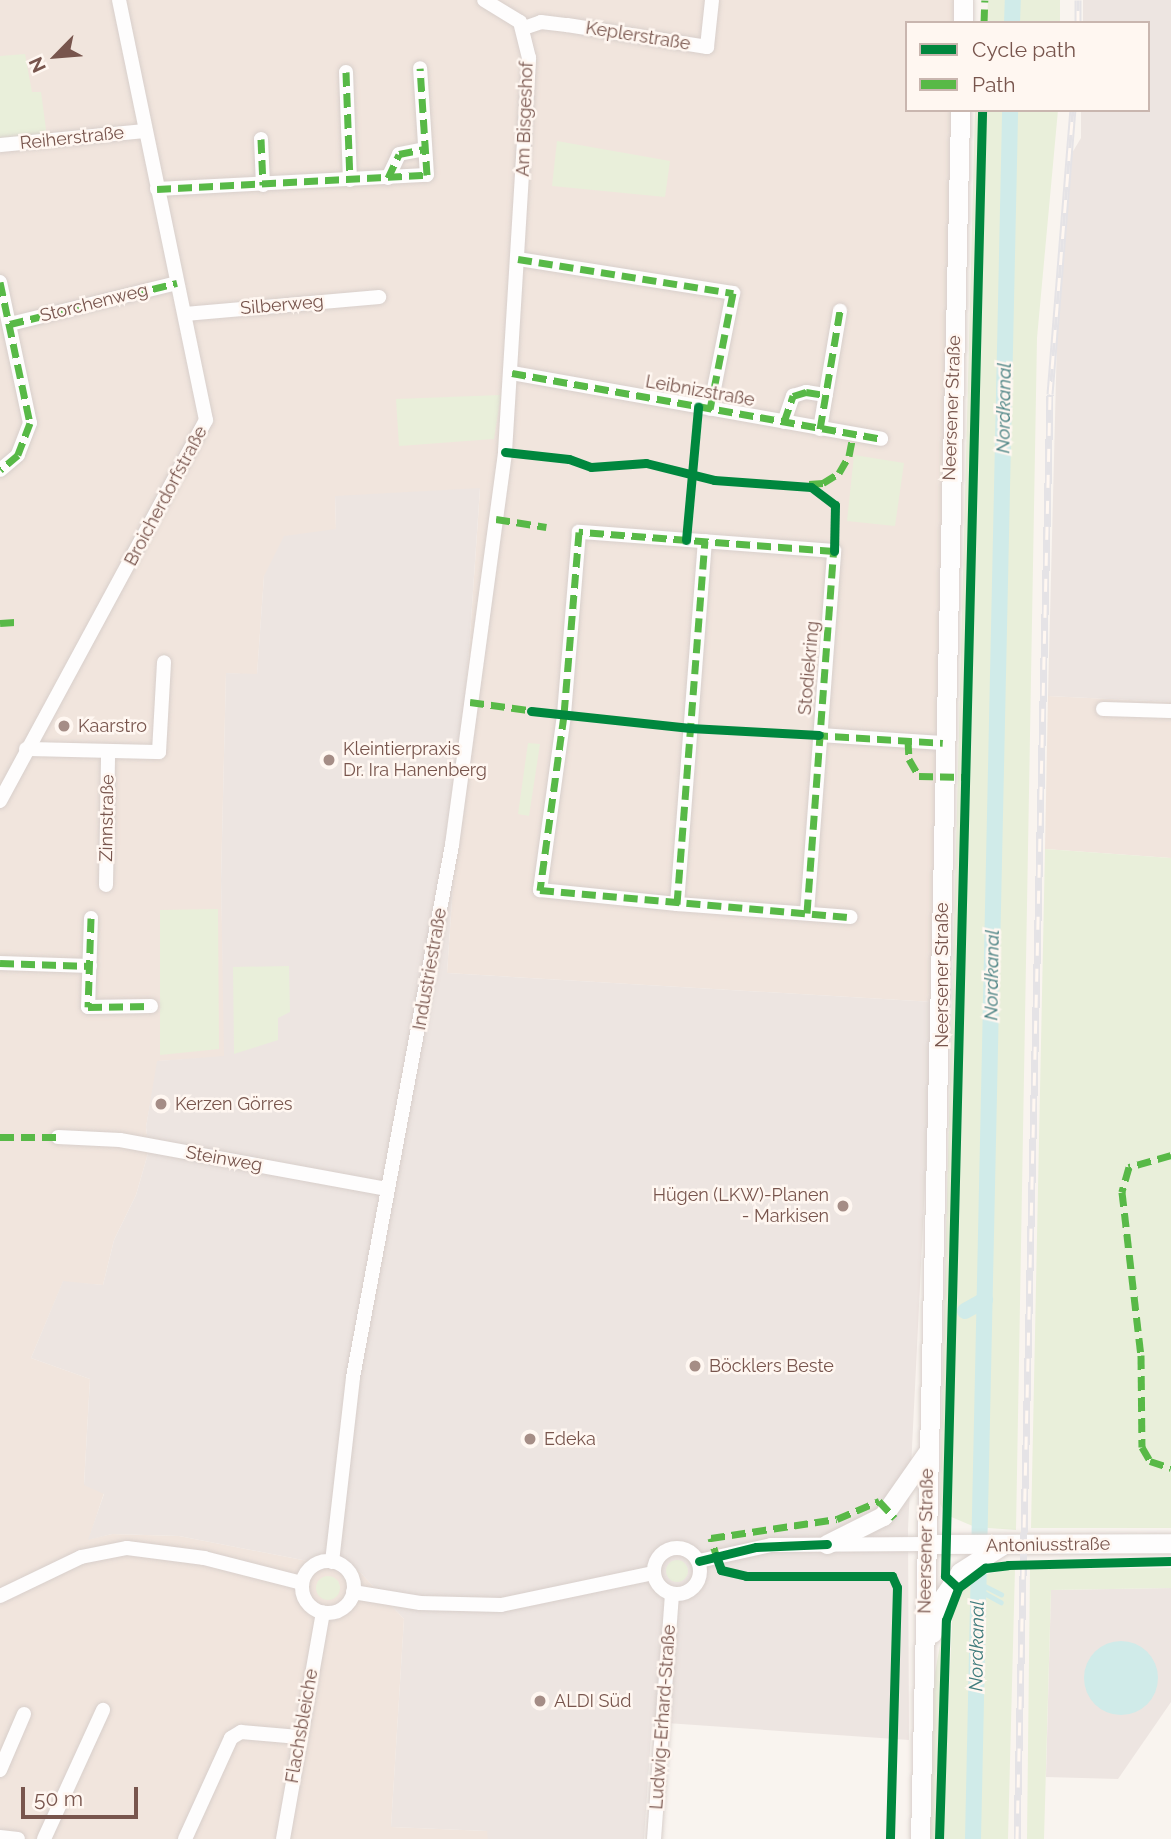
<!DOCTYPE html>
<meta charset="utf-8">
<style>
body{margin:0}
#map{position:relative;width:1171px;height:1839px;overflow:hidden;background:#f9f4ef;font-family:Raleway,sans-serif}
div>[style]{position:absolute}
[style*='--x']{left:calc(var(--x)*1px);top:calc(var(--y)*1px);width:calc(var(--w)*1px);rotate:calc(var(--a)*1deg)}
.residential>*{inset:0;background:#f1e5dd}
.industrial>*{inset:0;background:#ede5e1}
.green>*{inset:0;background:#e9efda}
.round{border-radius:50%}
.water>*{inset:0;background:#d0ebe9}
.stream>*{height:4.5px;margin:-2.25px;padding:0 2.25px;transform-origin:2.25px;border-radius:2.25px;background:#d0ebe9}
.canal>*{height:16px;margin:-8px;padding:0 8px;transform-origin:8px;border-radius:8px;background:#d0ebe9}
.roads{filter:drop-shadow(0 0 2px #d8cfcb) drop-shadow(0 0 2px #d8cfcb)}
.street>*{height:14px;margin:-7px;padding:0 7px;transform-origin:7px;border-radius:7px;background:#fefdfd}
.street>.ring{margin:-7px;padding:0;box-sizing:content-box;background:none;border:14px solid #fefdfd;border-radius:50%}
.secondary>*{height:19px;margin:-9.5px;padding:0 9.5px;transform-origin:9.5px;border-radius:9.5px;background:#fefdfd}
.rail>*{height:7px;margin-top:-3.5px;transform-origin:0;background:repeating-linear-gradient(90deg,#fff7f1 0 13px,#e5e3e6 0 26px);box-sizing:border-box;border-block:2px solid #e5e3e6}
.quiet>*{height:7px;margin-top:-3.5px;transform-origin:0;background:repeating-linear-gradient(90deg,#58b947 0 14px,transparent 0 21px)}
.cycleway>*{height:9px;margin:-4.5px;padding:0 4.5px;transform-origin:4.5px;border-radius:4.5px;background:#00873e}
.dots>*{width:19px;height:19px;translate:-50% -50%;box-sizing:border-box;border:4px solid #fff7f1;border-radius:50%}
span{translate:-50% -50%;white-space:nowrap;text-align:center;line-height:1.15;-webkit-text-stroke:5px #fff7f1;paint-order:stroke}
.street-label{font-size:18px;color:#78554d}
.poi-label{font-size:18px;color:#78554d}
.left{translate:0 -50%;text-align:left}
.right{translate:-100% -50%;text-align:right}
.water-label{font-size:19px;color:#407c7d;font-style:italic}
.legend{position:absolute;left:905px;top:21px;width:245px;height:91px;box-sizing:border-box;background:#fff7f1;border:2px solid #c9b6af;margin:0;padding:9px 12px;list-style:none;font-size:21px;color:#78554d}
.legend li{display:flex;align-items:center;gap:14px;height:35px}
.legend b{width:35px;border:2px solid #c9b6af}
.north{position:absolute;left:21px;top:21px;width:70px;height:70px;-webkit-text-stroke:5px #fff7f1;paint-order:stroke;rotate:245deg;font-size:19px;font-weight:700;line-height:28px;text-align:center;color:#78554d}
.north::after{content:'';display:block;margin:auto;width:24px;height:32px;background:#78554d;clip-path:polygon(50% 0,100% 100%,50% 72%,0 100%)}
.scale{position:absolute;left:21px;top:1787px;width:117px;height:32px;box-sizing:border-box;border:4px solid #78554d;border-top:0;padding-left:9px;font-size:21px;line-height:24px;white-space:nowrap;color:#78554d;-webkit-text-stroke:5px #fff7f1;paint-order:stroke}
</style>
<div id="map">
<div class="residential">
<i style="clip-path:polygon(0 0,962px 0,961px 23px,907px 23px,907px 110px,959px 110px,934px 1002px,447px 973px,480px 489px,335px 497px,336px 529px,264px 576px,257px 675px,226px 673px,221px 880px,225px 1057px,158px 1061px,146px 1127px,149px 1150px,136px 1195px,114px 1240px,103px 1285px,63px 1282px,31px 1358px,90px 1379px,84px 1484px,104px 1493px,89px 1539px,112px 1534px,179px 1536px,359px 1571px,404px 1619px,391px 1827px,488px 1831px,488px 1839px,0 1839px)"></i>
<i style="clip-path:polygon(1048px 696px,1171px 702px,1171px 858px,1045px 849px)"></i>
</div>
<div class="industrial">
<i style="clip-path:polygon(1083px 0,1171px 0,1171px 702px,1048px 696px,1057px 339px,1072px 153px,1081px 138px,1081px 110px,1148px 110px,1148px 23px,1083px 23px)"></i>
<i style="clip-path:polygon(480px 488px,447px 973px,934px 1002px,908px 1529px,909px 1740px,652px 1722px,644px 1839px,488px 1839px,487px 1831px,391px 1827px,404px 1619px,359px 1571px,179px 1536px,112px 1534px,88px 1540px,104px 1494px,84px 1485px,90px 1379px,31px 1358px,63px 1281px,103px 1285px,114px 1240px,136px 1195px,149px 1150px,146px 1127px,157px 1061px,224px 1056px,221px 880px,226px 673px,257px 674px,264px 576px,284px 536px,336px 529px,335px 496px)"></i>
<i style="clip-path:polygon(1171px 1588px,1171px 1702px,1118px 1779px,1046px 1777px,1051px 1590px)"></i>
</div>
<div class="green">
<i style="clip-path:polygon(988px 0,1060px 0,1060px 23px,987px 23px)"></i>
<i style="clip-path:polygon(25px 54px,32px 92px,41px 92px,47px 137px,0 142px,0 56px)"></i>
<i style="clip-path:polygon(975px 110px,980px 110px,943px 1509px,940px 1504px,944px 1313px)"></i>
<i style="clip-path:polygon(985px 110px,1058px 110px,1037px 338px,1016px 1530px,975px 1527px,949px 1516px)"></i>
<i style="clip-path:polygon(557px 141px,670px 161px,665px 197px,552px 186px)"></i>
<i style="clip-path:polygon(501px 395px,494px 439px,399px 446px,396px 399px)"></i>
<i style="clip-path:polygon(854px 455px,904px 463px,895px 526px,847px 521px)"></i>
<i style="clip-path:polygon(528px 743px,540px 744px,529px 816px,518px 814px)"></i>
<i style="clip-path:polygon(1045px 849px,1171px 858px,1171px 1528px,1031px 1528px)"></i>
<i style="clip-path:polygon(218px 909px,219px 1049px,160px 1055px,160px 910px)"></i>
<i style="clip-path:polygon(289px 966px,290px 1012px,278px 1018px,278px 1040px,234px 1054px,233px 967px)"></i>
<i class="round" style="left:666px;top:1560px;width:22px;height:22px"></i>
<i style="clip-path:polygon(1015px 1568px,1008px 1839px,942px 1839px,953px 1603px,960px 1589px,974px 1577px)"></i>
<i style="clip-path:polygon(1171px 1568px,1171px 1588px,1051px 1590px,1044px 1839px,1027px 1839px,1030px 1569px)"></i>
<i class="round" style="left:316px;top:1576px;width:24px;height:24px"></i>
<i style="clip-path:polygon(941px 1640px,936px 1839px,930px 1839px,934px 1678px)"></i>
</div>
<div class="water">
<i class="round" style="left:1084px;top:1641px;width:74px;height:74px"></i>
</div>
<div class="stream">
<i style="--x:979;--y:1583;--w:25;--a:27"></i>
<i style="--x:979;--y:1590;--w:25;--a:29"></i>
</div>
<div class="canal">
<i style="--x:1012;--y:23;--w:23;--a:-88"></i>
<i style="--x:965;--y:1311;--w:23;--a:-29"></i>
<i style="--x:973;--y:1839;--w:1729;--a:-88.77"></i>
</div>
<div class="roads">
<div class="street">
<i style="--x:524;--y:28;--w:18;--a:-19"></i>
<i style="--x:541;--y:22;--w:26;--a:7"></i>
<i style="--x:567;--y:25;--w:142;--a:8.9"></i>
<i style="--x:707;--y:47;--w:47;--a:-83.9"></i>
<i style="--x:346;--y:72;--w:108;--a:87.9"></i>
<i style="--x:261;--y:139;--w:46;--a:87.5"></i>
<i style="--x:0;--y:145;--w:146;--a:-5.5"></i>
<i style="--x:388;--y:178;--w:26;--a:-65"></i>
<i style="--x:399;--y:154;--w:26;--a:-11"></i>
<i style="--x:157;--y:189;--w:270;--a:-3"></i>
<i style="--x:427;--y:175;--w:107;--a:-93.7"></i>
<i style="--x:518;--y:259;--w:218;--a:9"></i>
<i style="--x:733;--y:293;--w:118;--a:101.2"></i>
<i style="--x:0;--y:282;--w:144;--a:78"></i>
<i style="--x:30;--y:423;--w:34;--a:111"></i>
<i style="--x:18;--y:455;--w:23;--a:140"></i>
<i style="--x:185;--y:314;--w:195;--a:-5"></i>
<i style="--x:10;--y:324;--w:172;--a:-13.8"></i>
<i style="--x:512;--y:373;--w:375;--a:10.1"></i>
<i style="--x:784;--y:422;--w:28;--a:-71"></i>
<i style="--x:793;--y:396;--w:14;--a:-17"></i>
<i style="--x:806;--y:392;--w:20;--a:9"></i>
<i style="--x:820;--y:429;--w:120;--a:-80.4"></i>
<i style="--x:1103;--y:709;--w:68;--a:1.7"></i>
<i style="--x:819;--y:735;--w:124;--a:3.7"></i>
<i style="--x:26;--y:749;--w:133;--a:1.3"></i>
<i style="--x:159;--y:752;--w:90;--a:-86.8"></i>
<i style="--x:0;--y:801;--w:433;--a:-61.6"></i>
<i style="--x:206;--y:420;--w:429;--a:-101.7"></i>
<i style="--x:106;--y:885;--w:134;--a:-89.1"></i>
<i style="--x:677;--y:904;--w:364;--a:-85.6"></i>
<i style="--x:807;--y:913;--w:363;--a:-85.7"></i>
<i style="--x:834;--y:551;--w:256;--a:-175.7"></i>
<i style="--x:579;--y:532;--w:184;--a:94.7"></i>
<i style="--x:564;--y:715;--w:177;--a:97.8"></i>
<i style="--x:540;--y:890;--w:138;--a:5.8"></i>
<i style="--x:677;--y:904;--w:174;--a:4.3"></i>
<i style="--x:91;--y:918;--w:89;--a:91.9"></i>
<i style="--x:88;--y:1007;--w:63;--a:-0.9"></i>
<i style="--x:0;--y:963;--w:90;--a:1.9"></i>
<i style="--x:58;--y:1137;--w:62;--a:2.8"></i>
<i style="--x:120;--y:1140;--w:272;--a:10.4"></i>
<i class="ring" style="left:654px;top:1548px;width:32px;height:32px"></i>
<i style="--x:699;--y:1561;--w:74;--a:-12.5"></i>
<i style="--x:771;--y:1545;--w:155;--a:-0.4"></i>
<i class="ring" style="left:302px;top:1561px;width:38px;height:38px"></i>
<i style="--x:332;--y:1562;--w:186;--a:-83.5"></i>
<i style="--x:353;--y:1377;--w:541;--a:-79.46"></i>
<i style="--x:452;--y:845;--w:397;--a:-82.3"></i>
<i style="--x:505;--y:452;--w:395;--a:-86.5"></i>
<i style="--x:529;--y:58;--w:37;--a:-104"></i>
<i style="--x:520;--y:22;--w:42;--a:-148.6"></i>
<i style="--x:353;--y:1592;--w:68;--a:9.3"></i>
<i style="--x:420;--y:1603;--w:81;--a:1.4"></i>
<i style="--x:501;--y:1605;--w:155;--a:-11.9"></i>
<i style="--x:0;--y:1596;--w:90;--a:-25.7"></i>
<i style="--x:81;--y:1557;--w:47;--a:-11.1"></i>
<i style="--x:127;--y:1548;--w:78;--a:7.4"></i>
<i style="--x:204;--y:1558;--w:101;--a:14.3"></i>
<i style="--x:0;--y:1770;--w:61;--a:-66.8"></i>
<i style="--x:0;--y:1837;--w:18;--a:6"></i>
<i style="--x:44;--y:1839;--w:142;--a:-65.4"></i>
<i style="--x:185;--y:1839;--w:111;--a:-65.5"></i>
<i style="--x:231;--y:1738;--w:12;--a:-31"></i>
<i style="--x:241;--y:1732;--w:58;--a:4.9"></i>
<i style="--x:283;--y:1839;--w:230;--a:-80"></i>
<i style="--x:654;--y:1839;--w:246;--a:-85.8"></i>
</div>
<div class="secondary">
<i style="--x:963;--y:23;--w:23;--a:-90"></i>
<i style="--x:827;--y:1544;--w:63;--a:-26.6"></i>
<i style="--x:883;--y:1516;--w:77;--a:-55.1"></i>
<i style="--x:926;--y:1544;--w:245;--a:-0.2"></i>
<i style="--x:932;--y:1633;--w:39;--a:-72"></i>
<i style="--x:944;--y:1596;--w:29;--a:-56"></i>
<i style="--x:960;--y:1572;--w:49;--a:-32.4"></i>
<i style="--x:920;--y:1839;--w:1729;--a:-88.67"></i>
</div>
</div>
<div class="rail">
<i style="--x:1078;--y:23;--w:23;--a:-90"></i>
<i style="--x:1017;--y:1839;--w:1445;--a:-88.69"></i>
<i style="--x:1050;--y:394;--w:285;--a:-85.4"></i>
</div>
<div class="quiet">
<i style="--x:984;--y:23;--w:23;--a:-88"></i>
<i style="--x:346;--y:72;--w:108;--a:87.9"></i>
<i style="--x:261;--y:139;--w:46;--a:87.5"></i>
<i style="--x:388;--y:178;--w:26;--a:-65"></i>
<i style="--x:399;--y:154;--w:26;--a:-11"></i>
<i style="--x:157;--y:189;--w:270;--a:-3"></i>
<i style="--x:427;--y:175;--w:107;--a:-93.7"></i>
<i style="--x:518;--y:259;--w:218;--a:9"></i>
<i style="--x:733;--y:293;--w:118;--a:101.2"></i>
<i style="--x:0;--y:282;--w:144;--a:78"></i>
<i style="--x:30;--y:423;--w:34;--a:111"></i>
<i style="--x:18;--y:455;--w:23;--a:140"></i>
<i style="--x:10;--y:324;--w:172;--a:-13.8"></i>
<i style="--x:512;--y:373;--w:375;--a:10.1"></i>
<i style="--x:784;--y:422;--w:28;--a:-71"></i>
<i style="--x:793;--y:396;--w:14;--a:-17"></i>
<i style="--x:806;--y:392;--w:20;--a:9"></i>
<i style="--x:820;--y:429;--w:120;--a:-80.4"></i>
<i style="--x:809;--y:484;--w:14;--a:-4"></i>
<i style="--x:823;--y:483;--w:19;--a:-32"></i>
<i style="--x:839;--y:473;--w:20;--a:-60"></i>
<i style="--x:849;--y:456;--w:21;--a:-79"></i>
<i style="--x:496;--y:519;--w:51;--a:9.1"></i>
<i style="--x:834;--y:551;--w:256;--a:-175.7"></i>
<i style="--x:579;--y:532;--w:184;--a:94.7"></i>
<i style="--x:564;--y:715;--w:177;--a:97.8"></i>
<i style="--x:540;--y:890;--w:312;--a:5"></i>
<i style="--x:0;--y:623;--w:15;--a:-4"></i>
<i style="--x:470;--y:702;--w:66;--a:7.9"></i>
<i style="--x:814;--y:735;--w:129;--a:3.5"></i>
<i style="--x:908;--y:740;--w:19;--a:87"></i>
<i style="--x:909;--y:759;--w:20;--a:60"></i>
<i style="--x:919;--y:776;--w:47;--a:1.2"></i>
<i style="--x:677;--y:904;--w:364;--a:-85.6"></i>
<i style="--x:807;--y:913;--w:367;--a:-85.8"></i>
<i style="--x:91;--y:918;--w:89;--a:91.9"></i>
<i style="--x:88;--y:1007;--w:63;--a:-0.9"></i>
<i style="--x:0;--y:963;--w:90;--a:1.9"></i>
<i style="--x:0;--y:1137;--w:58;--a:0"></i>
<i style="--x:1171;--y:1155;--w:44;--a:164.1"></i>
<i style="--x:1129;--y:1167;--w:26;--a:106"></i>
<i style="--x:1122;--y:1192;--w:164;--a:83.4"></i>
<i style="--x:1141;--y:1355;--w:92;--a:89.4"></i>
<i style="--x:1142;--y:1447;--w:16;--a:60"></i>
<i style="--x:1150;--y:1461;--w:22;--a:18"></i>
<i style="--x:718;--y:1561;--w:24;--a:-107"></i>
<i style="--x:711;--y:1538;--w:127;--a:-8.6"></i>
<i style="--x:837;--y:1519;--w:46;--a:-23.2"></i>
<i style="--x:879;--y:1501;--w:23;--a:47"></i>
</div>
<div class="cycleway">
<i style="--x:505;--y:452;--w:64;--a:6.2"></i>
<i style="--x:569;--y:459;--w:23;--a:20"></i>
<i style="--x:591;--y:467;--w:55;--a:-4.2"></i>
<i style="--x:646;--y:463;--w:70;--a:14"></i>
<i style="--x:714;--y:480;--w:97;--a:4.1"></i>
<i style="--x:811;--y:487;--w:30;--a:37"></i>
<i style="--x:835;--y:505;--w:46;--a:91.2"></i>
<i style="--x:686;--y:540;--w:134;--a:-84.8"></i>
<i style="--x:531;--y:711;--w:160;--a:6.1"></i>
<i style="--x:690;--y:728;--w:129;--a:3.1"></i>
<i style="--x:716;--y:1556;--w:15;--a:70"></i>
<i style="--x:721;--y:1570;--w:26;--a:13"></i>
<i style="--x:746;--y:1576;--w:146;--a:0"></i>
<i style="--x:892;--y:1576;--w:12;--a:66"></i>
<i style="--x:897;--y:1587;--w:252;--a:91.6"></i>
<i style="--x:699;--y:1561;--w:59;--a:-13.8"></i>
<i style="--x:756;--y:1547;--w:71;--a:-2.4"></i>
<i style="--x:958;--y:1588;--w:18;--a:-137"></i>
<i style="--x:945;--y:1576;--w:1466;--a:-88.55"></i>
<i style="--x:939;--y:1839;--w:219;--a:-88.2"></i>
<i style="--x:946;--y:1620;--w:34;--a:-69"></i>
<i style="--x:958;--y:1588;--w:34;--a:-37"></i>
<i style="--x:985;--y:1568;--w:23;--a:-7"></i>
<i style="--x:1008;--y:1565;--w:163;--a:-1.4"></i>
</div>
<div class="dots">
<i style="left:64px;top:726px;background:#a58d86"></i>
<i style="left:329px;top:760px;background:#a58d86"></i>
<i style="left:161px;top:1104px;background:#a58d86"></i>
<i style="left:843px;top:1206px;background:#a58d86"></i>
<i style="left:695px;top:1366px;background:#a58d86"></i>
<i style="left:530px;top:1439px;background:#a58d86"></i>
<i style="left:540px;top:1701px;background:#a58d86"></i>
</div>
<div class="street-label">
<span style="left:638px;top:36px;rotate:9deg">Keplerstraße</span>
<span style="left:525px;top:119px;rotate:-88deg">Am Bisgeshof</span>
<span style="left:72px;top:138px;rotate:-6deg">Reiherstraße</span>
<span style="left:94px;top:303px;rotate:-14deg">Storchenweg</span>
<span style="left:282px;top:305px;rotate:-5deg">Silberweg</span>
<span style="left:700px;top:391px;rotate:10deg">Leibnizstraße</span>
<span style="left:952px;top:408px;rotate:-88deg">Neersener Straße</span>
<span style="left:166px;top:496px;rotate:-62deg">Broicherdorfstraße</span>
<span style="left:809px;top:668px;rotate:-85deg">Stodiekring</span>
<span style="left:107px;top:818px;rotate:-89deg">Zinnstraße</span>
<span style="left:430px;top:969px;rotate:-80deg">Industriestraße</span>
<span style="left:942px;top:975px;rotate:-90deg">Neersener Straße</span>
<span style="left:224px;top:1159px;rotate:10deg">Steinweg</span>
<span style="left:926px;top:1541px;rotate:-89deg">Neersener Straße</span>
<span style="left:1048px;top:1545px;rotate:-1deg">Antoniusstraße</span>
<span style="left:663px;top:1717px;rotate:-86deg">Ludwig-Erhard-Straße</span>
<span style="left:302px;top:1726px;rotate:-80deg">Flachsbleiche</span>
</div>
<div class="poi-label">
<span class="left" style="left:78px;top:726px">Kaarstro</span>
<span class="left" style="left:343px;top:760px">Kleintierpraxis<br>Dr. Ira Hanenberg</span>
<span class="left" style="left:175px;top:1104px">Kerzen Görres</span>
<span class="right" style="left:829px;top:1206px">Hügen (LKW)-Planen<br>- Markisen</span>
<span class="left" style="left:709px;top:1366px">Böcklers Beste</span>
<span class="left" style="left:544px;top:1439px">Edeka</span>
<span class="left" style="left:554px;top:1701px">ALDI Süd</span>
</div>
<div class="water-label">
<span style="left:1004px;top:408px;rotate:-89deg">Nordkanal</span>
<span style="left:992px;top:975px;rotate:-89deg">Nordkanal</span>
<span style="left:977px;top:1646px;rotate:-89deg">Nordkanal</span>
</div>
<ul class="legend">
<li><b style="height:9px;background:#00873e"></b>Cycle path</li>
<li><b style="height:9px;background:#58b947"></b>Path</li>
</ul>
<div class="north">N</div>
<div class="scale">50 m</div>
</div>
